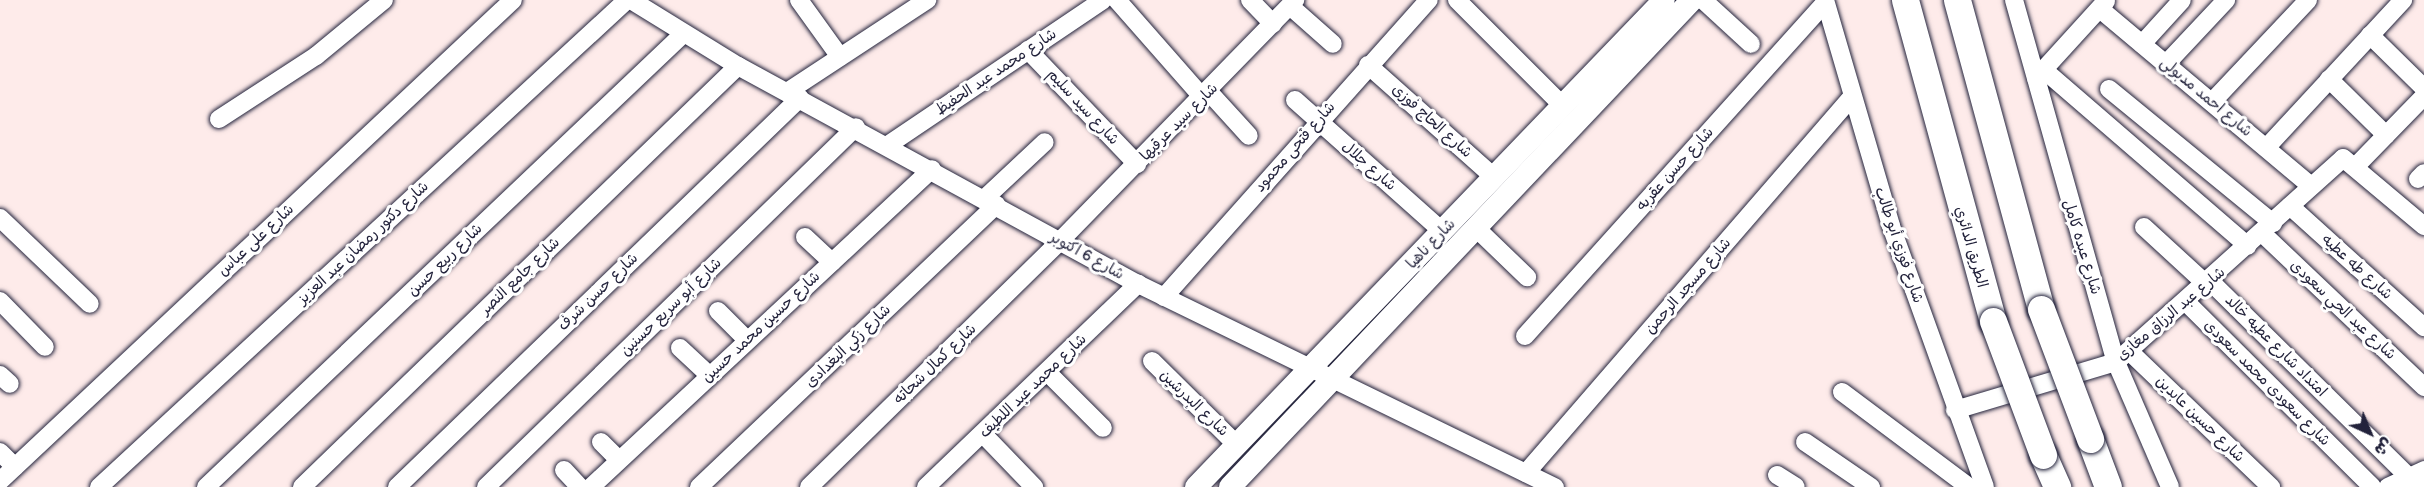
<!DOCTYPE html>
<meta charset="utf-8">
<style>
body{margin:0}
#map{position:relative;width:2424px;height:487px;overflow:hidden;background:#feebea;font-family:"Balsamiq Sans","Playpen Sans Arabic",sans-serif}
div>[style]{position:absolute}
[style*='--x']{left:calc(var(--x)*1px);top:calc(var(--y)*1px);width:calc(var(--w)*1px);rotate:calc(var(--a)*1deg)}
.roads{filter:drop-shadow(0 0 2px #22223b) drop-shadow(0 0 2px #22223b)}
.minor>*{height:18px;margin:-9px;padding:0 9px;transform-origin:9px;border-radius:9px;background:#fff}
.major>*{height:22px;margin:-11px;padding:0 11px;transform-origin:11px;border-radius:11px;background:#fff}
.highway>*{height:27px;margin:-13.5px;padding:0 13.5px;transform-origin:13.5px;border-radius:13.5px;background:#fff}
.bridges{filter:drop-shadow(0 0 2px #22223b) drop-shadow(0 0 2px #22223b)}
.highway-bridge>*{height:27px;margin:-13.5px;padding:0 13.5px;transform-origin:13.5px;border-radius:13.5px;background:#fff}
span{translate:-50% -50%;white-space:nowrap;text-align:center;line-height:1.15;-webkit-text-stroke:6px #fff;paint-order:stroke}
.street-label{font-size:15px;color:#22223b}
.north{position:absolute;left:2340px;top:403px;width:60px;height:60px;-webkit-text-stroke:4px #fff;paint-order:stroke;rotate:136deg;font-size:16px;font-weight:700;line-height:24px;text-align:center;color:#22223b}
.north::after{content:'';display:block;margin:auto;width:21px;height:27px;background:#22223b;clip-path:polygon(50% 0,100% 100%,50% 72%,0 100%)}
</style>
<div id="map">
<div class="roads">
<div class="minor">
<i style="--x:631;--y:0;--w:126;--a:31.7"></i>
<i style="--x:738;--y:66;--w:456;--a:28.6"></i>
<i style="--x:1138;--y:284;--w:464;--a:26"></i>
<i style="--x:799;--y:0;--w:70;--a:54.3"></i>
<i style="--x:1117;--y:0;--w:130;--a:48.7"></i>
<i style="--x:1250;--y:0;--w:33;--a:46"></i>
<i style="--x:1457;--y:0;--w:150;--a:45"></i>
<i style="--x:1703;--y:0;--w:65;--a:42.5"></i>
<i style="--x:1825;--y:0;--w:235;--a:73.7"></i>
<i style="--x:1891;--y:226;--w:277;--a:70.2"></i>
<i style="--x:2014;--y:0;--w:376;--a:74.3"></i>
<i style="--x:2116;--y:362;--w:136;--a:66.6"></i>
<i style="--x:1290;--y:6;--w:57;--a:41.5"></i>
<i style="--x:2100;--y:9;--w:275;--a:40"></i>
<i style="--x:2370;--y:35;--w:76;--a:44.5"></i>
<i style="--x:2142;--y:44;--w:59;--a:-47.7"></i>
<i style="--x:1028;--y:50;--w:158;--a:46.3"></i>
<i style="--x:2166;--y:64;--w:88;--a:-46.8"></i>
<i style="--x:1368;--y:65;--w:170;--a:41.7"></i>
<i style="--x:2044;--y:70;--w:269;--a:40.8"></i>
<i style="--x:2036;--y:78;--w:104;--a:-47.7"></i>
<i style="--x:2329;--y:79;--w:80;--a:44.5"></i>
<i style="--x:2109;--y:89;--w:212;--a:39.3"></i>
<i style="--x:787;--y:92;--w:168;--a:-33.3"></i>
<i style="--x:1209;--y:92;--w:59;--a:47.7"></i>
<i style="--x:1295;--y:100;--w:198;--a:41.7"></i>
<i style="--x:2212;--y:102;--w:140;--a:-46.7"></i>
<i style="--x:219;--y:119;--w:116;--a:-33"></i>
<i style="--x:316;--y:56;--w:88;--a:-39.5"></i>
<i style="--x:888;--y:145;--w:259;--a:-34"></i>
<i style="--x:2266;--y:148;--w:202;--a:-47.2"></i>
<i style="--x:2357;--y:165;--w:96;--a:-45.8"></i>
<i style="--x:2418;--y:179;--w:8;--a:-45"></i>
<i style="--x:984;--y:199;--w:83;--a:-43.1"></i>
<i style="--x:2290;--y:206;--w:181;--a:42.1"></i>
<i style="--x:0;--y:218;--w:124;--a:43.7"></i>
<i style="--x:2144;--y:227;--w:86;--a:42.6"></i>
<i style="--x:1476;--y:228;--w:71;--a:43.9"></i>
<i style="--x:2262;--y:233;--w:224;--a:43.5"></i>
<i style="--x:805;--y:237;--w:37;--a:43"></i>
<i style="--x:2211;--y:282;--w:292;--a:44.6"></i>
<i style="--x:1164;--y:297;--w:398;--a:-48.3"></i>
<i style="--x:0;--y:301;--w:64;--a:45.6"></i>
<i style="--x:2187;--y:303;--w:261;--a:44.8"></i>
<i style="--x:718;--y:311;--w:41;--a:45"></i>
<i style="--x:1525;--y:336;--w:448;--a:-48"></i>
<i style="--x:680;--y:348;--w:40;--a:43"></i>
<i style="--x:2129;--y:351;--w:197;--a:43.8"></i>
<i style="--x:1152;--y:361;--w:118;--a:44.7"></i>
<i style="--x:1047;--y:372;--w:79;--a:45"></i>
<i style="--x:0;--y:375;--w:13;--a:42"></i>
<i style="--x:1842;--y:392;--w:159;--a:36.8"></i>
<i style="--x:1955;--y:410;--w:168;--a:-16.6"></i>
<i style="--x:2116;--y:362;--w:305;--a:-41.9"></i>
<i style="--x:2343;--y:158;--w:106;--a:40"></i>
<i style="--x:983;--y:434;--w:74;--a:46.1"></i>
<i style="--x:601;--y:442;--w:25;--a:45"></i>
<i style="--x:1805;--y:442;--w:80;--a:34.3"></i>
<i style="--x:0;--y:452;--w:21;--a:45"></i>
<i style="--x:564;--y:470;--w:23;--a:47"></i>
<i style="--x:1526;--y:473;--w:496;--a:-49.1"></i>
<i style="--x:1777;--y:475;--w:22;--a:32"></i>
<i style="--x:0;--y:481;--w:703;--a:-43.16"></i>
<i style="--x:99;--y:487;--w:718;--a:-42.69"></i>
<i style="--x:206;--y:487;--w:659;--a:-43.52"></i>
<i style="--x:302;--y:487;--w:606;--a:-44"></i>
<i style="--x:397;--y:487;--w:560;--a:-43.99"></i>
<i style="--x:486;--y:487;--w:516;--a:-44.22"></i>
<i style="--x:591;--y:487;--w:466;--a:-43"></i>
<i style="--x:699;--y:487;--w:410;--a:-43.5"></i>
<i style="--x:809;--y:487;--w:351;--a:-44.4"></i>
<i style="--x:1060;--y:241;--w:337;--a:-45.7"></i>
<i style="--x:926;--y:487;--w:294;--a:-43.8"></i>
<i style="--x:2388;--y:487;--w:40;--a:-25"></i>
</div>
<div class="major">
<i style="--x:1196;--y:487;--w:675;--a:-46.14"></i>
<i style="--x:1230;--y:487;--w:671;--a:-46.51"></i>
</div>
<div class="highway">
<i style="--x:1905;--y:0;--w:333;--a:74.7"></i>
<i style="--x:1957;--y:0;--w:320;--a:74.8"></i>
<i style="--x:2090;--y:439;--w:51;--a:69.4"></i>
<i style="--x:2043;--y:455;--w:35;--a:66"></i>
</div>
</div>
<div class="bridges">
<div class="highway-bridge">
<i style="--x:2041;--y:309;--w:139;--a:69.3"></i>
<i style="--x:1993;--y:321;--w:143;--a:69.5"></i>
</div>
</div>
<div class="street-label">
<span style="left:996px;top:72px;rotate:-34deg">شارع محمد عبد الحفيظ</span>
<span style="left:2206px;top:97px;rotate:40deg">شارع احمد مدبولى</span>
<span style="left:1083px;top:107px;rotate:47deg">شارع سيد سليم</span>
<span style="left:1432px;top:121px;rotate:42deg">شارع الحاج فوزى</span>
<span style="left:1179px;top:122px;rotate:-45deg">شارع سيد عرقبها</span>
<span style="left:1295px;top:147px;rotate:-49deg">شارع فتحى محمود</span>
<span style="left:1369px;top:166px;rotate:41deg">شارع جلال</span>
<span style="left:1675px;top:169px;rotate:-48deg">شارع حسن عقربه</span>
<span style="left:256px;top:240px;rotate:-43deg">شارع على عباس</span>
<span style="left:363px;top:243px;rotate:-43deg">شارع دكتور رمضان عبد العزيز</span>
<span style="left:1431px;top:244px;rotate:-46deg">شارع ناهيا</span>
<span style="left:1899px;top:245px;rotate:71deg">شارع فوزي أبو طالب</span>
<span style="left:1971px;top:247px;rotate:74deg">الطريق الدائري</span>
<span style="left:2082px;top:247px;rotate:73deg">شارع عبده كامل</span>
<span style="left:1087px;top:256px;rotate:29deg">شارع 6 اكتوبر</span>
<span style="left:445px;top:260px;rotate:-44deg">شارع ربيع حسن</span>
<span style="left:2357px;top:267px;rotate:42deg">شارع طه عطيه</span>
<span style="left:520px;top:276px;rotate:-44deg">شارع جامع النصر</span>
<span style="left:1688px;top:286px;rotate:-49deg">شارع مسجد الرحمن</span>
<span style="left:598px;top:292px;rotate:-44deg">شارع حسن شرف</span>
<span style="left:671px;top:307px;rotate:-44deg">شارع أبو سريع حسنين</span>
<span style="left:2343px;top:310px;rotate:43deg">شارع عبد الحي سعودى</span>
<span style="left:2171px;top:314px;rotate:-40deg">شارع عبد الرزاق مغازى</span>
<span style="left:761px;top:327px;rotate:-43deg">شارع حسين محمد حسين</span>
<span style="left:848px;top:346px;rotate:-44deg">شارع زكي البغدادى</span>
<span style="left:2276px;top:346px;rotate:45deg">امتداد شارع عطيه خالد</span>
<span style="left:935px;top:364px;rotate:-44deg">شارع كمال شحاته</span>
<span style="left:2267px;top:383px;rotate:45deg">شارع سعودى محمد سعودى</span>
<span style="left:1033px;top:386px;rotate:-44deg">شارع محمد عبد اللطيف</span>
<span style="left:1194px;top:403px;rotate:44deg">شارع البدرشين</span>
<span style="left:2200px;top:419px;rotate:44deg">شارع حسين عابدين</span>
</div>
<div class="north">ش</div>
</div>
